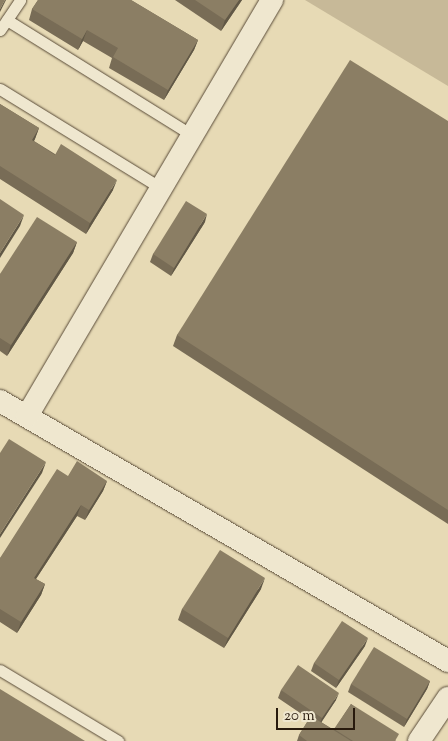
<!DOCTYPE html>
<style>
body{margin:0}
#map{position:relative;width:448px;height:741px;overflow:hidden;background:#e7dab5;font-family:"Sorts Mill Goudy",serif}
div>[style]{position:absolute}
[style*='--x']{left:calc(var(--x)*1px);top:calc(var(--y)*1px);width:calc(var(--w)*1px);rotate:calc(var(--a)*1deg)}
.green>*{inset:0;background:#c7b998}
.roads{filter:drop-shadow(0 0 1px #584a37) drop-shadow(0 0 1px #584a37)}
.lane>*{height:11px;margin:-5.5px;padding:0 5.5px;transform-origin:5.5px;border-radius:5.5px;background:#efe7cf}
.street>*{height:22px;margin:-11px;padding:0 11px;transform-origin:11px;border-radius:11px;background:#efe7cf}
.wall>*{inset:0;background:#786c56}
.shaded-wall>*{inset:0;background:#615846}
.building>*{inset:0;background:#8b7e64}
span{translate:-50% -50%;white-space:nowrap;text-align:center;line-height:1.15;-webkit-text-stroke:4px #efe7cf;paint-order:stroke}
.scale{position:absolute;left:276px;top:708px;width:79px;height:22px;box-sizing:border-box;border:2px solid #281a0d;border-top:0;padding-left:6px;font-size:15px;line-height:18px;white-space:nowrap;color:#281a0d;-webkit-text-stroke:4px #efe7cf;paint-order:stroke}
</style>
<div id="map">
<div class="green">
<i style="clip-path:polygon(305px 0,448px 0,448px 86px)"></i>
</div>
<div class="roads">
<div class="lane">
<i style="--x:7;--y:20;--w:218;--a:31.9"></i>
<i style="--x:0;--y:30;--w:36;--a:-56"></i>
<i style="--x:0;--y:89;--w:189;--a:31.6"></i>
<i style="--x:0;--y:670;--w:138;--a:31"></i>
</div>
<div class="street">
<i style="--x:0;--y:401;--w:518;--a:30.13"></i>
<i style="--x:27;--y:416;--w:483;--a:-59.5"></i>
<i style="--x:419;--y:741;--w:52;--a:-56"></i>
</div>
</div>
<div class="wall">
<i style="clip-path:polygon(38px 0,131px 0,198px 40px,194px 50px,164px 100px,109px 68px,112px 58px,83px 41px,78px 50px,29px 20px,32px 9px)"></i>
<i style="clip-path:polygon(175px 0,242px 0,221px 31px)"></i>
<i style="clip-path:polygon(0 104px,39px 128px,34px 141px,113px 190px,86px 234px,0 179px)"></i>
<i style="clip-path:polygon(448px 121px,448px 524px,173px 346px,177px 335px)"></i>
<i style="clip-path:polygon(205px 222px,171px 276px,150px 262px,153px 254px)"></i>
<i style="clip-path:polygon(77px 242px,73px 253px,7px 356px,0 351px,0 274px)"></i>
<i style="clip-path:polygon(107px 481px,103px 491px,85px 520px,77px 516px,36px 579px,45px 584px,41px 595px,17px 633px,0 622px,0 558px)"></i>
<i style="clip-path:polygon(261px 589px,224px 648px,178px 620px,182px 609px)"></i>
<i style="clip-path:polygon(365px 646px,336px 688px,311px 671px,314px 663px)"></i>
<i style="clip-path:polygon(430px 681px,427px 689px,404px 727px,348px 692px,351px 684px)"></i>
<i style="clip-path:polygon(281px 690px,336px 700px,321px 722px,334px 730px,351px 704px,396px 741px,297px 741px,299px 735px,309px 719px,278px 698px)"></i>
</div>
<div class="shaded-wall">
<i style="clip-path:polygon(5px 0,6px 0,0 12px,0 9px)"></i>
<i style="clip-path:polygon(239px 0,242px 0,221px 31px,225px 20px)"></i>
<i style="clip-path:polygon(87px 30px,83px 41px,78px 50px,82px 39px)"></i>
<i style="clip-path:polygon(198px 40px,194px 50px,164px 100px,168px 90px)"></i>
<i style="clip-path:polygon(39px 128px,35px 139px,28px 151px,32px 140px)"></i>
<i style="clip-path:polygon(117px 180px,113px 190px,86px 234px,90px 223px)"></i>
<i style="clip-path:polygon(207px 214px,205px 222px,171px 276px,174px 268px)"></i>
<i style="clip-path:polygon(24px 215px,20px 226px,0 258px,0 253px)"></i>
<i style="clip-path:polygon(77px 242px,73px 253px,7px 356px,11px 345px)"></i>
<i style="clip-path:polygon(46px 462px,42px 473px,0 538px,0 534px)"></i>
<i style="clip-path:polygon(107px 481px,103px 491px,85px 520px,89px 510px)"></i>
<i style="clip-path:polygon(81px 505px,77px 516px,30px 588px,34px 578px)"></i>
<i style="clip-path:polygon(265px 578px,261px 589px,224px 648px,228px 638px)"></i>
<i style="clip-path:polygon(45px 584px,41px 595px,17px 633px,21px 622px)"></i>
<i style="clip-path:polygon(368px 638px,365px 646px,336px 688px,339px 680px)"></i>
<i style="clip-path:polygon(430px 681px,427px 689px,404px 727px,407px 719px)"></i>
<i style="clip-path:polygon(339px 693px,336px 700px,319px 726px,322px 718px)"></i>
</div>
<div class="building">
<i style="clip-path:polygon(0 0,5px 0,0 9px)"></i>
<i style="clip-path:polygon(38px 0,131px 0,198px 40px,168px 90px,113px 57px,118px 48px,87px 30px,82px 39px,32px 9px)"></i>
<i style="clip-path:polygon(195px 0,239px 0,225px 20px)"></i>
<i style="clip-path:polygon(350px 60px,448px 121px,448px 510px,177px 335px)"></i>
<i style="clip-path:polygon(0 104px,39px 128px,32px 140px,55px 155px,61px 144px,117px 180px,90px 223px,0 166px)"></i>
<i style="clip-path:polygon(0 199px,24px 215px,0 253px)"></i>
<i style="clip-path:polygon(186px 201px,207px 214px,174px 268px,153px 254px)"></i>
<i style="clip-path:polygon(37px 217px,77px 242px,11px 345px,0 338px,0 274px)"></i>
<i style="clip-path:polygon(9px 439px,46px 462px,0 534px,0 453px)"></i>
<i style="clip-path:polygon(77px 461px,107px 481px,89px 510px,81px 505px,34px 578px,45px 584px,21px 622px,0 609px,0 558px,57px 469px,68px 476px)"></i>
<i style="clip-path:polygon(220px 550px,265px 578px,228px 638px,182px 609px)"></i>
<i style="clip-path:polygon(342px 621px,368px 638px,339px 680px,314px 663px)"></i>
<i style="clip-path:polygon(374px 647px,430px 681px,407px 719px,351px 684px)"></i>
<i style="clip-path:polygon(298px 665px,339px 693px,322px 718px,281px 690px)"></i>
<i style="clip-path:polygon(0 689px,85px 741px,0 741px)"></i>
<i style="clip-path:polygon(351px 704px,399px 734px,395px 741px,353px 741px,334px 729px)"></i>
<i style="clip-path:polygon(311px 716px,351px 741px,307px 741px,299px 735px)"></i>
</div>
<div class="scale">20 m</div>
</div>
